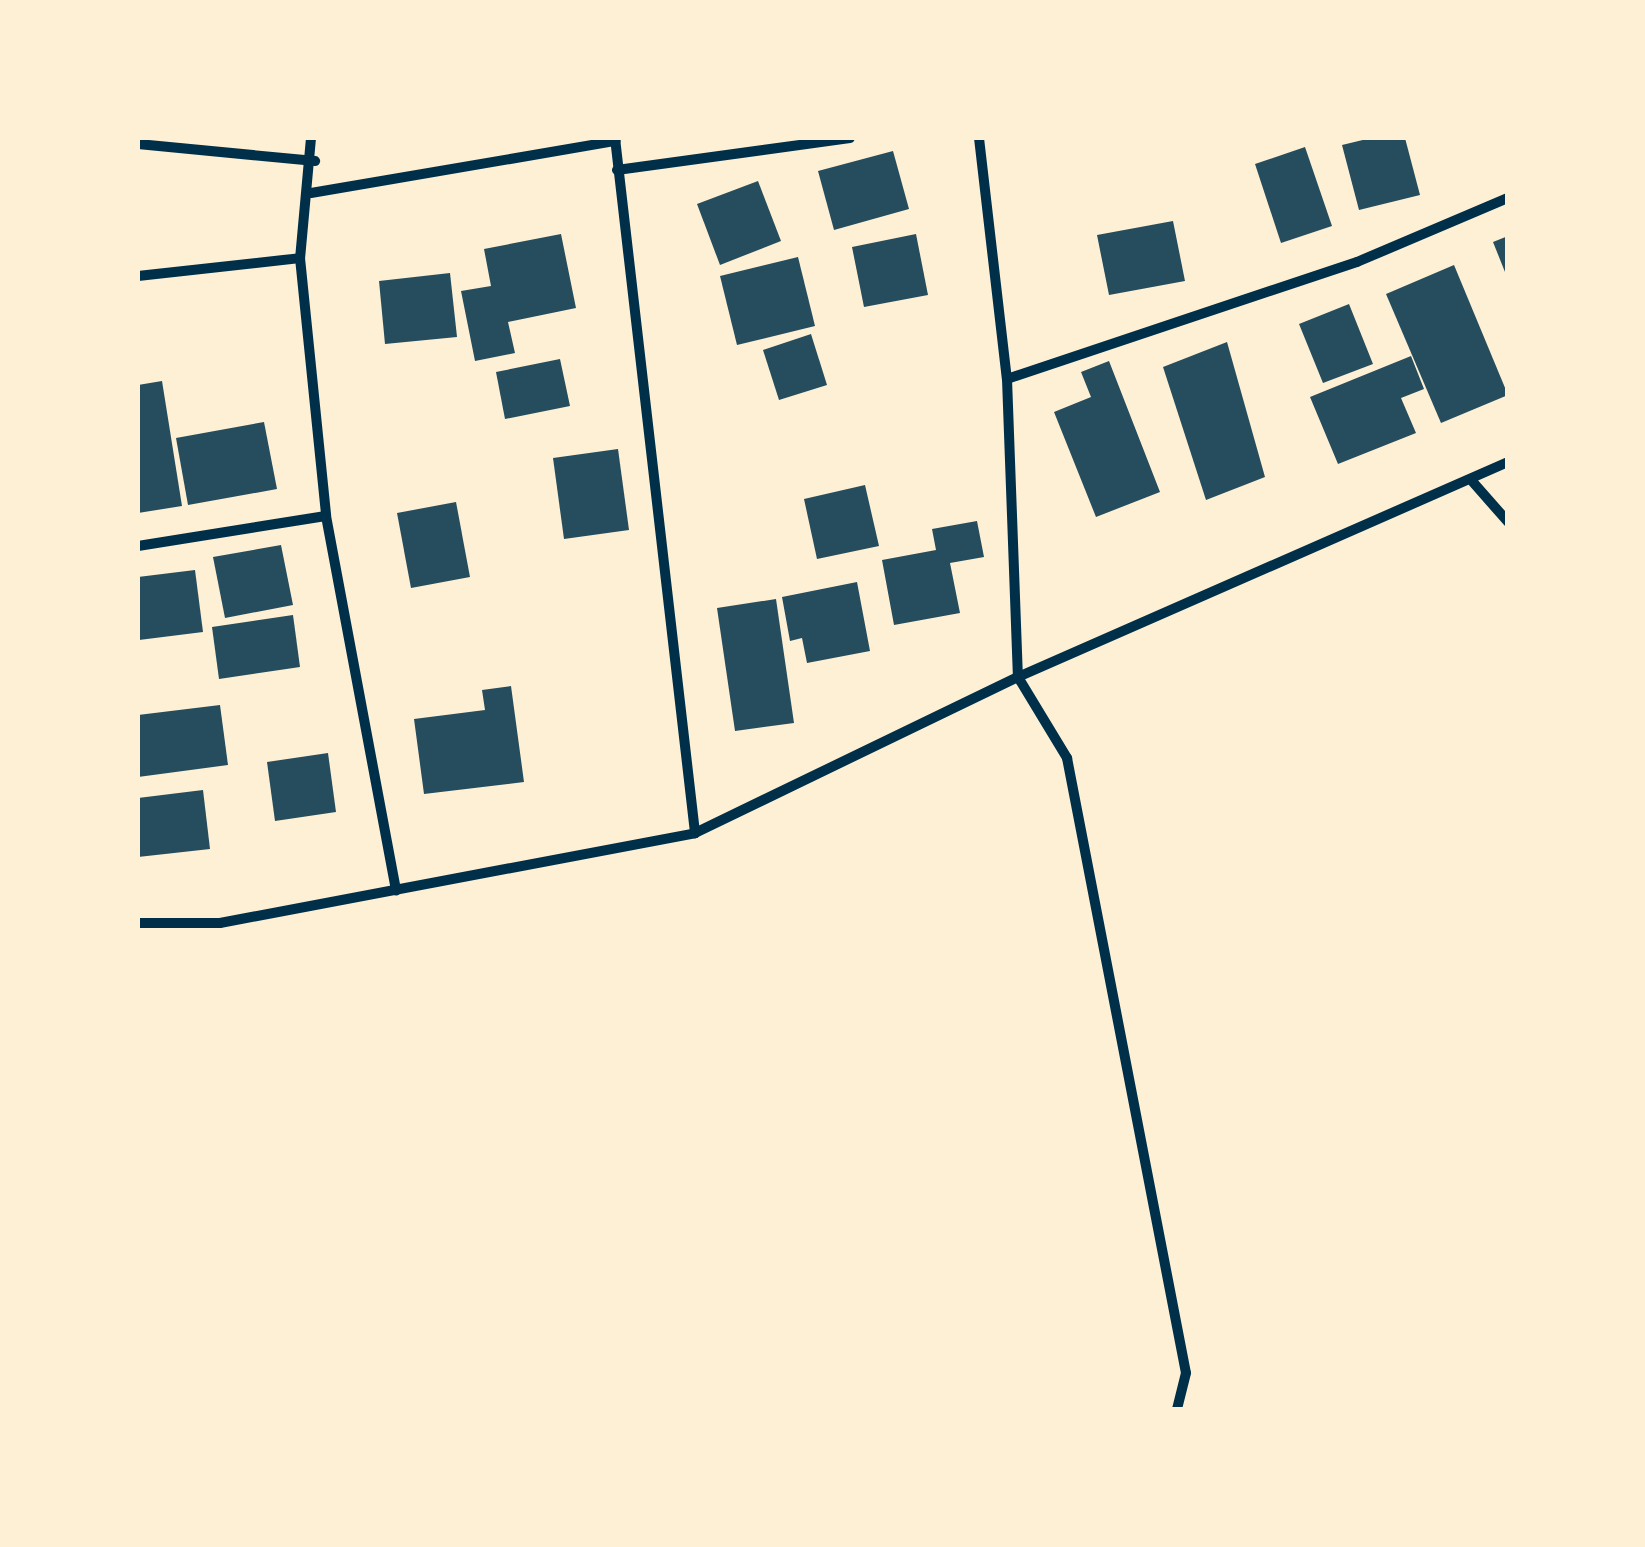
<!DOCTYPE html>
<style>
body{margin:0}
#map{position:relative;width:1645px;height:1547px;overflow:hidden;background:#fdf0d5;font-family:Barlow,sans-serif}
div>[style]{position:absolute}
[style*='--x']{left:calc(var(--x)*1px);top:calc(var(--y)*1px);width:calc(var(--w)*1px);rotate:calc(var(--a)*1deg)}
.building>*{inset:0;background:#264d5e}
.minor>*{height:10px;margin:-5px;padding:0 5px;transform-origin:5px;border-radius:5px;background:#003049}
span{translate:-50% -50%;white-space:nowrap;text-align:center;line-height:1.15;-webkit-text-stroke:10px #fdf0d5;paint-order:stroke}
.frame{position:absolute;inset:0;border:140px solid #fdf0d5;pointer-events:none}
</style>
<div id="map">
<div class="building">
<i style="clip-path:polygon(1371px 138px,1405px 138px,1420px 195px,1359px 210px,1342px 145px)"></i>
<i style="clip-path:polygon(1305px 147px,1332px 226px,1281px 243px,1255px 164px)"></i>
<i style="clip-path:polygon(893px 151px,909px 209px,834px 230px,818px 171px)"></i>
<i style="clip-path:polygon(758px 181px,781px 241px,720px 265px,697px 204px)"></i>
<i style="clip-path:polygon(1173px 221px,1185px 281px,1109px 295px,1097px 235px)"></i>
<i style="clip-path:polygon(561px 234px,576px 308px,508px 322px,515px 353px,475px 361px,461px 291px,491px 286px,484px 249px)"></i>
<i style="clip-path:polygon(916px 234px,928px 295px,864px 307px,852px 247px)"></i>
<i style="clip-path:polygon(1508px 236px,1508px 277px,1507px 277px,1493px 242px)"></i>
<i style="clip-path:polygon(798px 257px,815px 326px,737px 345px,720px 276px)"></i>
<i style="clip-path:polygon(1454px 265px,1508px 395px,1441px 423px,1386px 294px)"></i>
<i style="clip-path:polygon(450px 273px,457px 337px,385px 344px,379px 281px)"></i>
<i style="clip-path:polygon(1349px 304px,1373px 364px,1323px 383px,1299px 324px)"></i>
<i style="clip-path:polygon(811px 334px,827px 385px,779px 400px,763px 350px)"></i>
<i style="clip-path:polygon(1227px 342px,1265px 477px,1206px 500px,1163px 367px)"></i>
<i style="clip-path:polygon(1411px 356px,1424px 389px,1401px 398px,1416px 433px,1338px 464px,1310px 397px)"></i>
<i style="clip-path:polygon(560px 359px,570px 406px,505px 419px,496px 372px)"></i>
<i style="clip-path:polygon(1109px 361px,1160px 492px,1096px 517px,1054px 412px,1091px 397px,1081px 372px)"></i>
<i style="clip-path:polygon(162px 381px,182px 506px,138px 513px,138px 385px)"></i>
<i style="clip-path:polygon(264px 422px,277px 489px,188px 505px,176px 438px)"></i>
<i style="clip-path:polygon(618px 449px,629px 530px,564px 539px,553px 458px)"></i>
<i style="clip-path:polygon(865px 485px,879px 546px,817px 559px,804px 499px)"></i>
<i style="clip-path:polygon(456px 502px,470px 577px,411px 588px,397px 513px)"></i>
<i style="clip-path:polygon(977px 521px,984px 557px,950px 563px,960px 613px,894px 625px,882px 560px,936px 550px,932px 529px)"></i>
<i style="clip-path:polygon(281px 545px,293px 605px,225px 618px,213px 557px)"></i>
<i style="clip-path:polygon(195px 570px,203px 632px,139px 640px,138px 577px)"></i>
<i style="clip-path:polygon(857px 582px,870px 651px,807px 663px,802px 638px,790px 641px,782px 597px)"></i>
<i style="clip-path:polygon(776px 599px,794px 723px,735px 731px,717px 608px)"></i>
<i style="clip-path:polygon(293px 615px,300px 667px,219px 679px,212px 627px)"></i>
<i style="clip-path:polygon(511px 686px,524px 782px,424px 794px,414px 719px,485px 710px,482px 690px)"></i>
<i style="clip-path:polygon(220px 705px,228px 765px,138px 777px,138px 715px)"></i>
<i style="clip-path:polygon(328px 753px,336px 812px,275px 821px,267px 762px)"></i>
<i style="clip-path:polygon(203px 790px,210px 849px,138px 857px,138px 798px)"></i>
</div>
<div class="minor">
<i style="--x:311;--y:138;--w:121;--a:95.2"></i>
<i style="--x:300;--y:258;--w:259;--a:84.2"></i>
<i style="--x:326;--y:516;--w:381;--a:79.4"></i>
<i style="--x:615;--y:138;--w:700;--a:83.43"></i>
<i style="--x:979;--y:138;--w:243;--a:83.4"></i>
<i style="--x:1007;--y:379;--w:298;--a:87.9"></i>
<i style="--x:1018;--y:677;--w:95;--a:58.8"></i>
<i style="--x:1067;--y:758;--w:626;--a:79.05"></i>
<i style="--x:1186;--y:1373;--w:38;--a:104"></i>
<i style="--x:138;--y:144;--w:178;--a:5.5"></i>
<i style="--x:617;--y:170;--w:235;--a:-7.8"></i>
<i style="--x:311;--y:193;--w:309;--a:-9.7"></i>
<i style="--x:138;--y:276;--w:163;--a:-6.3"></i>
<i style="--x:1007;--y:379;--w:369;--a:-18.5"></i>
<i style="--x:1357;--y:262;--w:164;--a:-23"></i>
<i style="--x:1472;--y:481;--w:55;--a:48.7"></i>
<i style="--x:138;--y:546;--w:190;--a:-9.1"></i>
<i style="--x:138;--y:923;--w:82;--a:0"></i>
<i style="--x:220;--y:923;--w:483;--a:-10.7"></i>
<i style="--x:695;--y:833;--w:359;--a:-25.8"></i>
<i style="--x:1018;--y:677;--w:535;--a:-23.69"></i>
</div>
<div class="frame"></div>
</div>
